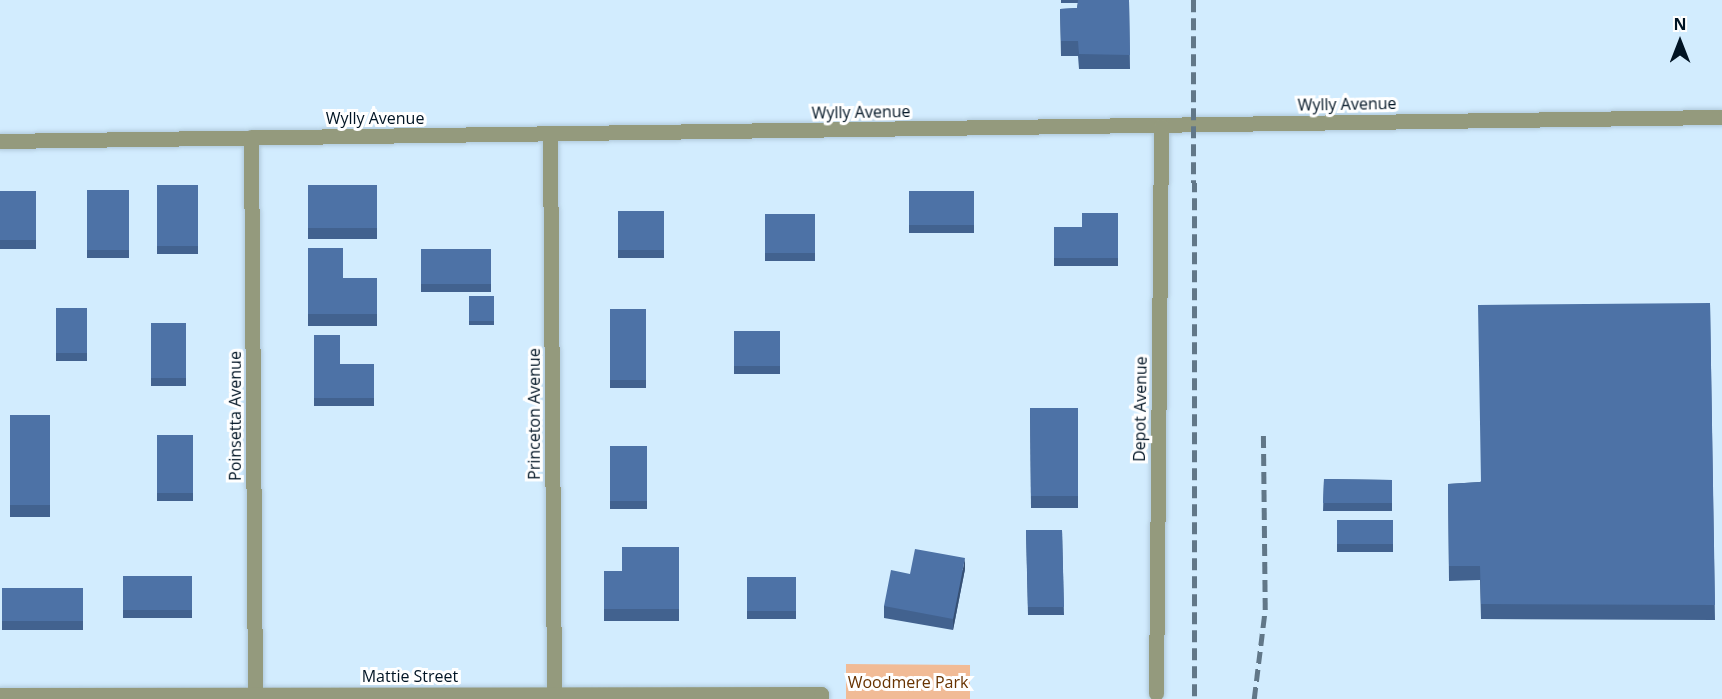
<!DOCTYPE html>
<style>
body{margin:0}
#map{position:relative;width:1722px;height:699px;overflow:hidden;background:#d2ecfe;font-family:"Open Sans",sans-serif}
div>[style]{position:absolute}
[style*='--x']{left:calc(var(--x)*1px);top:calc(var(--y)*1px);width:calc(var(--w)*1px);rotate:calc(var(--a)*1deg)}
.green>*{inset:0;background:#f1bb96}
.roads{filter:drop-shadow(0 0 2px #b0c9db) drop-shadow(0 0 2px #b0c9db)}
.minor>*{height:15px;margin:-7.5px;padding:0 7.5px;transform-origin:7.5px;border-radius:7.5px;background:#949a7d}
.rail>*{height:4.5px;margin-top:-2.25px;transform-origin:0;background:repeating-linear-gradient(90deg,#617788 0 12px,transparent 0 18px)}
.wall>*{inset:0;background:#42628f}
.shaded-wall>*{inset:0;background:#365074}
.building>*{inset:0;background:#4d72a6}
span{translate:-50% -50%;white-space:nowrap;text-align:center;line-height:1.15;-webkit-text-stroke:6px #fff;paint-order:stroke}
.street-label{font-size:16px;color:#001424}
.park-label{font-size:16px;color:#683300}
.north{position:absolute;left:1650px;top:12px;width:60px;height:60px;-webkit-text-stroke:4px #fff;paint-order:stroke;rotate:0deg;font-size:16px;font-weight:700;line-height:24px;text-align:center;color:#001424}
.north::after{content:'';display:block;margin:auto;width:21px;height:27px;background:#001424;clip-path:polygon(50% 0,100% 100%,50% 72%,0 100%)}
</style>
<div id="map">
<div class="green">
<i style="clip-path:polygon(846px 664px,970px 665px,970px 699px,846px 699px)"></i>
</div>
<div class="roads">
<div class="minor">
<i style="--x:550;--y:135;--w:558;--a:89.59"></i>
<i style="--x:251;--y:137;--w:558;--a:89.59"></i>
<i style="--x:0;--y:141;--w:1722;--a:-0.8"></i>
<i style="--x:1156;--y:693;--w:567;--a:-89.49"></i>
<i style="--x:0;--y:695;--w:821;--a:-0.07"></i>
<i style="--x:821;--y:694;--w:5;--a:90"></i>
</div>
</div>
<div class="rail">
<i style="--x:1194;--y:0;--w:699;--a:89.92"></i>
<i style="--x:1254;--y:699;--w:90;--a:-83"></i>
<i style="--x:1265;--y:610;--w:180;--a:-90.6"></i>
</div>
<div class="wall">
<i style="clip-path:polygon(1061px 0,1129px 0,1130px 69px,1079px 69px,1078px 56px,1061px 56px,1060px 9px,1077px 8px,1078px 3px,1061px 3px)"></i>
<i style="clip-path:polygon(157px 185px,198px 185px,198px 254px,157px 254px)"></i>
<i style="clip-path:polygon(308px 185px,377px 185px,377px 239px,308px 239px)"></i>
<i style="clip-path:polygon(87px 190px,129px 190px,129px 258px,87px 258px)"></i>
<i style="clip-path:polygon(0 191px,36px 191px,36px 249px,0 249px)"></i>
<i style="clip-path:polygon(909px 191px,974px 191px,974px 233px,909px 233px)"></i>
<i style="clip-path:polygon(618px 211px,664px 211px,664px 258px,618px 258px)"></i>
<i style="clip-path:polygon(1118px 213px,1118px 266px,1054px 266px,1054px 227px,1082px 227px)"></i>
<i style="clip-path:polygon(765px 214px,815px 214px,815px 261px,765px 261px)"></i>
<i style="clip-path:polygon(308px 248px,343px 278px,377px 278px,377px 326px,308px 326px)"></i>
<i style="clip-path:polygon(421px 249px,491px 249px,491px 292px,421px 292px)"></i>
<i style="clip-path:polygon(469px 296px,494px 296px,494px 325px,469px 325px)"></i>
<i style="clip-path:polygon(1710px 303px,1715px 620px,1481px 619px,1480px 580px,1449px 581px,1448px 484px,1480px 482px)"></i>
<i style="clip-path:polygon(56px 308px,87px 308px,87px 361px,56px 361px)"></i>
<i style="clip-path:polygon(610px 309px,646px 309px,646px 388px,610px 388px)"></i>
<i style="clip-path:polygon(151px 323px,186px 323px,186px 386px,151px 386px)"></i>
<i style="clip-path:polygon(734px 331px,780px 331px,780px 374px,734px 374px)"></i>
<i style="clip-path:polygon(314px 335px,340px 364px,374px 364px,374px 406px,314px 406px)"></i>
<i style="clip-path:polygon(1030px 408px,1078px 408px,1078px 508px,1031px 508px)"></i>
<i style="clip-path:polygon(10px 415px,50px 415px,50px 517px,10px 517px)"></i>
<i style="clip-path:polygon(157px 435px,193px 435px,193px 501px,157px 501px)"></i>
<i style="clip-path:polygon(610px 446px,647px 446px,647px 509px,610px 509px)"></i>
<i style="clip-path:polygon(1324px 479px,1392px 480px,1392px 511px,1323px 511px)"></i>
<i style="clip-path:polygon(1337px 520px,1393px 520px,1393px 552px,1337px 552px)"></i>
<i style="clip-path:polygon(1026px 530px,1062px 530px,1064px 615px,1028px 615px)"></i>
<i style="clip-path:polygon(679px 547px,679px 621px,604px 621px,604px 571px,622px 571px)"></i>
<i style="clip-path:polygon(965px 569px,953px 630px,884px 618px,884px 606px)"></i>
<i style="clip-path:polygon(123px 576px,192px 576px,192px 618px,123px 618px)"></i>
<i style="clip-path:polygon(747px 577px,796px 577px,796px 619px,747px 619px)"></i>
<i style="clip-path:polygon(2px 588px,83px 588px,83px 630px,2px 630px)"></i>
</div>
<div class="shaded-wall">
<i style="clip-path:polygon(965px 558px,965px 569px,953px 630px,953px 619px)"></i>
</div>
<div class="building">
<i style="clip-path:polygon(1078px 0,1129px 0,1130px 55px,1079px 54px,1078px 41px,1061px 41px,1060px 9px,1077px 8px)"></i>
<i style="clip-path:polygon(157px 185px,198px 185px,198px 246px,157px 246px)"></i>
<i style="clip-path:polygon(308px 185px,377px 185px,377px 228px,308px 228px)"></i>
<i style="clip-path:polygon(87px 190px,129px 190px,129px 250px,87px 250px)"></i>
<i style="clip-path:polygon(0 191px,36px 191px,36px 240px,0 240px)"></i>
<i style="clip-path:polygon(909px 191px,974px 191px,974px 225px,909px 225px)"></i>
<i style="clip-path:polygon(618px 211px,664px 211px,664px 250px,618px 250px)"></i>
<i style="clip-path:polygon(1082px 213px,1118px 213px,1118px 258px,1054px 258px,1054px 227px,1082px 227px)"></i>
<i style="clip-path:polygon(765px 214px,815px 214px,815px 253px,765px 253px)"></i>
<i style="clip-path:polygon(308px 248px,343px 248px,343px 278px,377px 278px,377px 314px,308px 314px)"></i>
<i style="clip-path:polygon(421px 249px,491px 249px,491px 284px,421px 284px)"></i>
<i style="clip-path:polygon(469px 296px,494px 296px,494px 321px,469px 321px)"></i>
<i style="clip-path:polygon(1710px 303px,1715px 605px,1481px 604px,1480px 566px,1449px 566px,1448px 484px,1481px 482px,1478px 305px)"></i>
<i style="clip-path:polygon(56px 308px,87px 308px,87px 353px,56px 353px)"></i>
<i style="clip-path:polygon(610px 309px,646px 309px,646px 380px,610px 380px)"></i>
<i style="clip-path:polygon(151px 323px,186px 323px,186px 378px,151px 378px)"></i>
<i style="clip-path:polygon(734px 331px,780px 331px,780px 366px,734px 366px)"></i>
<i style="clip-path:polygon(314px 335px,340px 335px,340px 364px,374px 364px,374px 398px,314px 398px)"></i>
<i style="clip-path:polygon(1030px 408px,1078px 408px,1078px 496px,1031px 496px)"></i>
<i style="clip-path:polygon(10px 415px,50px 415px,50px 505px,10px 505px)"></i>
<i style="clip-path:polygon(157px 435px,193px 435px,193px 493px,157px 493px)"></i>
<i style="clip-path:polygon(610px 446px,647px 446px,647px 501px,610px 501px)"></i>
<i style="clip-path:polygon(1324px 479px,1392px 480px,1392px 503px,1323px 503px)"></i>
<i style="clip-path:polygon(1337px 520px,1393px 520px,1393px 544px,1337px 544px)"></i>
<i style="clip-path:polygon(1026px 530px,1062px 530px,1064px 607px,1028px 607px)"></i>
<i style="clip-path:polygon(622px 547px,679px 547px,679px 609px,604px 609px,604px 571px,622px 571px)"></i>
<i style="clip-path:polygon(915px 549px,965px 558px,953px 619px,884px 606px,891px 570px,910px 574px)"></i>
<i style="clip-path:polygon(123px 576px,192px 576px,192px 610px,123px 610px)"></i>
<i style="clip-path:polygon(747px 577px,796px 577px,796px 611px,747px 611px)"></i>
<i style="clip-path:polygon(2px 588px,83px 588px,83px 621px,2px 621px)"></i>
</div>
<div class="street-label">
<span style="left:1347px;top:104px;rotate:-1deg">Wylly Avenue</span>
<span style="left:861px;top:112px;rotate:-1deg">Wylly Avenue</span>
<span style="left:375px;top:118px">Wylly Avenue</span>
<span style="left:1140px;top:409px;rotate:-89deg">Depot Avenue</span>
<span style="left:534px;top:414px;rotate:-90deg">Princeton Avenue</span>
<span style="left:235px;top:416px;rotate:-90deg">Poinsetta Avenue</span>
<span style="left:410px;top:676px">Mattie Street</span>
</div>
<div class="park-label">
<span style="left:908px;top:682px">Woodmere Park</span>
</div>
<div class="north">N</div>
</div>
